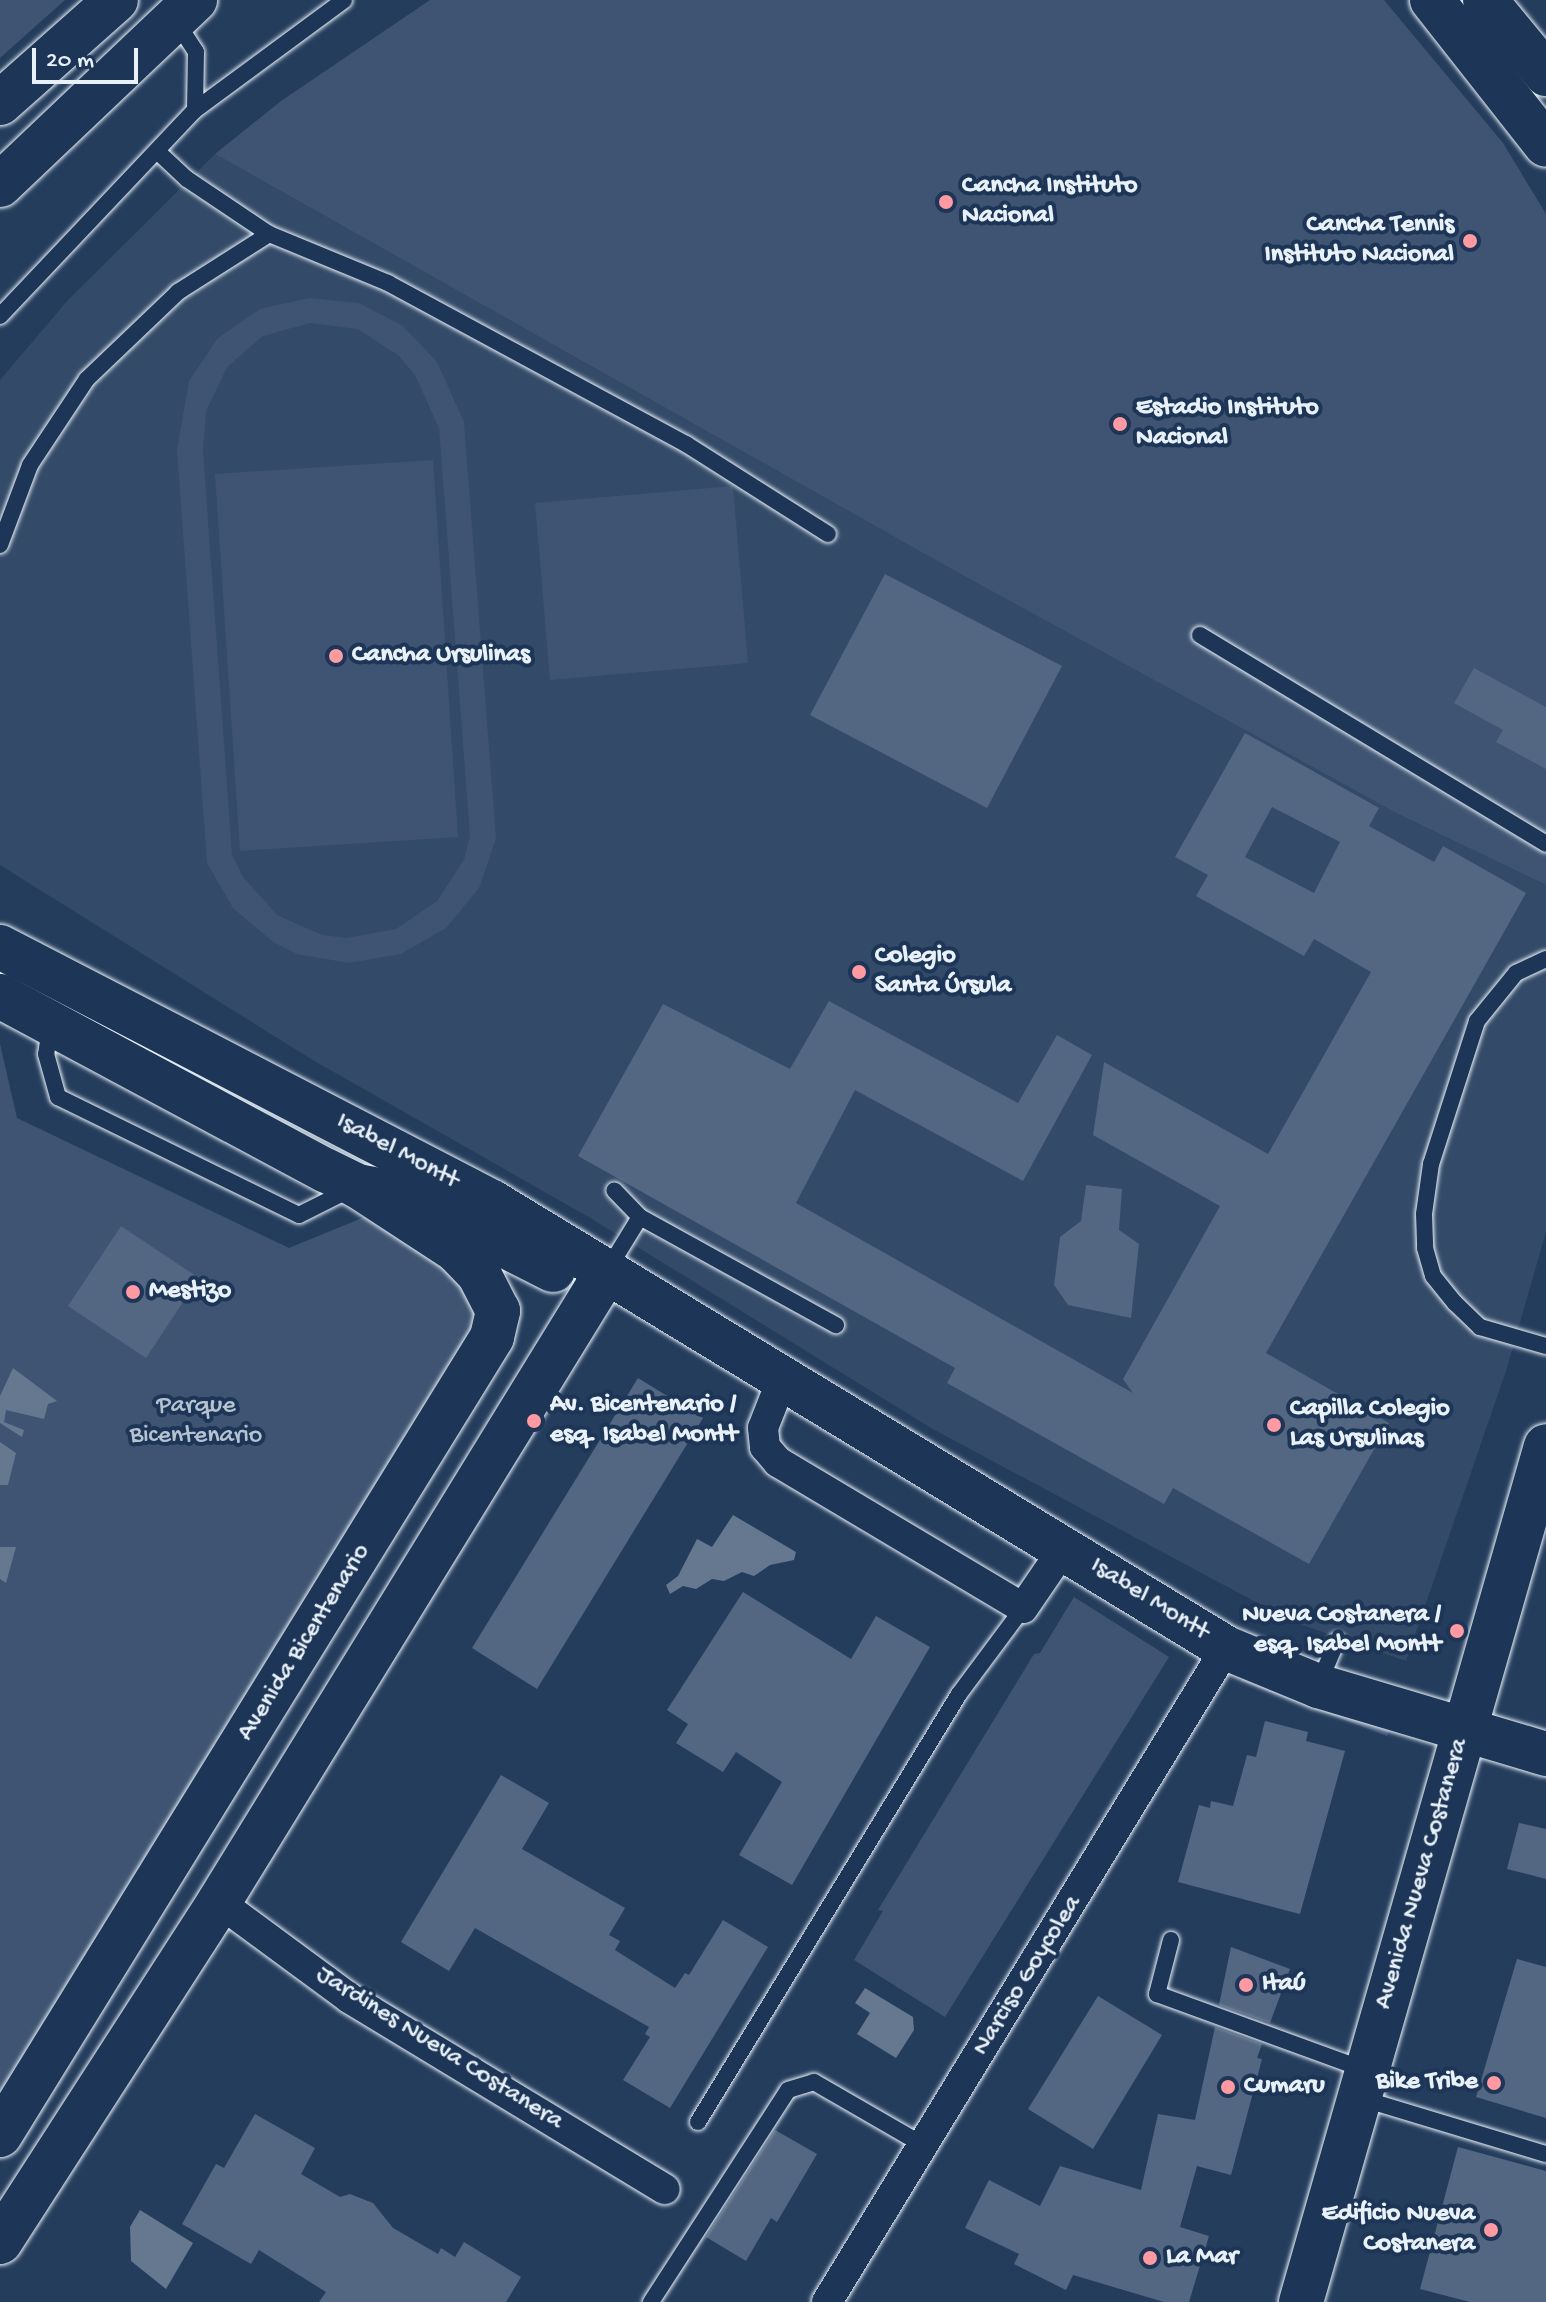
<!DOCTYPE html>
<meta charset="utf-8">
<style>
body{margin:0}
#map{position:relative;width:1546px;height:2302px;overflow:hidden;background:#253d5d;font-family:"Gochi Hand",sans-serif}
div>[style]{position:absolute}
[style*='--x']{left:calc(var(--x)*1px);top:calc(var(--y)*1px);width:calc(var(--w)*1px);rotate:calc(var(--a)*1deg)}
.built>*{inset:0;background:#334a68}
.green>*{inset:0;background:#3e5472}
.water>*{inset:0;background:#657890}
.building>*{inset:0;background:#536782}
.roads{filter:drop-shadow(0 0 2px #e8f1f8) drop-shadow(0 0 2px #e8f1f8)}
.lane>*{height:16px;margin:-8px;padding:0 8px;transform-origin:8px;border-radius:8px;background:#1d3557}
.street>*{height:30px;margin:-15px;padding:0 15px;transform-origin:15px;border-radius:15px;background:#1d3557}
.secondary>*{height:44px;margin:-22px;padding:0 22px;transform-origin:22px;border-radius:22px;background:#1d3557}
.dots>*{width:22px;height:22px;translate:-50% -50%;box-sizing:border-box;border:4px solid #1d3557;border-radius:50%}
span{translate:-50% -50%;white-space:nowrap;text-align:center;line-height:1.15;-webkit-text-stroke:8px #1d3557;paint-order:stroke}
.poi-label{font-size:26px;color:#e8f1f8;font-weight:700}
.left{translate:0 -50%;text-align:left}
.right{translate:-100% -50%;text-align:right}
.street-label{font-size:26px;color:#e8f1f8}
.park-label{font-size:26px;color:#b5c2d0}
.scale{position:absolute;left:32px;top:48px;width:106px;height:36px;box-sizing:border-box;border:4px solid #e8f1f8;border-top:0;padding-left:10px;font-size:24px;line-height:28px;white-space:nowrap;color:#e8f1f8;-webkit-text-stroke:6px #1d3557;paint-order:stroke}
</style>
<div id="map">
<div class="built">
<i style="clip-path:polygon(215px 154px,946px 566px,1398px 814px,1546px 885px,1546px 1232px,1506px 1371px,1406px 1661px,1291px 1621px,931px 1428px,592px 1219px,311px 1059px,0 865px,0 380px,68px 300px)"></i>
</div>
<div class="green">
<i style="clip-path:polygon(0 0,65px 0,0 58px)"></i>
<i style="clip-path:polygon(430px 0,1384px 0,1503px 143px,1546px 214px,1546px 885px,1398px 814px,946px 566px,215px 154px,281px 101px)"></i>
<i style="clip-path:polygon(evenodd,309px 298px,359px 303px,403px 326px,437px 362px,464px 422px,496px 839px,479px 888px,446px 928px,401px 954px,349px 963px,297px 954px,273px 942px,233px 908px,207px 863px,177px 450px,189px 381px,218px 338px,260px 309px,309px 298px,310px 323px,358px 329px,399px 356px,415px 375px,439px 428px,470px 836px,464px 860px,437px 901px,396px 929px,347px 938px,322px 935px,277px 915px,243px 877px,232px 855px,203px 451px,206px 411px,227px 367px,263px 336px,310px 323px)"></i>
<i style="clip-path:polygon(433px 460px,458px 837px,240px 851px,215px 474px)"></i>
<i style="clip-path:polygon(733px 486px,748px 663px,550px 680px,535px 503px)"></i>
<i style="clip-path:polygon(0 1044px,17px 1118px,289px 1248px,367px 1216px,449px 1261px,475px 1312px,473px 1332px,0 2118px)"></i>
<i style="clip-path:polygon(1074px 1597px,1169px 1657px,945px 2017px,854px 1960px,883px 1911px,878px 1910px,1034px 1654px,1040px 1653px)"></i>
<i style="clip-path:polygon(1246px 1675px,1390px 1729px,1387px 1736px,1241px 1681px)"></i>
</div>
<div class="water">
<i style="clip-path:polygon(13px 1368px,57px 1401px,48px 1404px,44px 1419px,6px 1410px,4px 1422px,24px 1430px,22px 1437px,0 1423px,0 1396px)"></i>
<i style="clip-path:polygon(0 1442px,16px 1453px,8px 1485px,0 1485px)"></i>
<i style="clip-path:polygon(733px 1515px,796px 1552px,794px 1560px,770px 1565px,754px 1576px,742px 1572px,724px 1581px,712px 1579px,696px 1589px,683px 1586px,670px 1594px,666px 1585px,678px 1576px,697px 1539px,712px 1547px)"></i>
<i style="clip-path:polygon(0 1547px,16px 1547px,6px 1583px,0 1579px)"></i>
<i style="clip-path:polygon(865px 1988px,913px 2017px,914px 2030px,896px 2058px,857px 2034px,870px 2013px,855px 2003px)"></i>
<i style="clip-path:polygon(140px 2210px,193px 2243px,166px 2289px,131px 2261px,130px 2227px)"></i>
</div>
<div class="building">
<i style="clip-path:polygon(885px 574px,1062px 666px,987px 808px,810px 715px)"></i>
<i style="clip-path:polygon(1474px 668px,1546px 707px,1546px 769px,1496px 742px,1503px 730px,1454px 703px)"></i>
<i style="clip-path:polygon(evenodd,1245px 733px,1379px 808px,1369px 826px,1434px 862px,1443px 846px,1526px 893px,1266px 1353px,1389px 1423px,1309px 1564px,1173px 1488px,1164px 1504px,947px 1383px,955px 1368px,578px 1156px,663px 1004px,790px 1069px,829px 1001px,1018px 1103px,1057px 1035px,1092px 1055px,1023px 1181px,855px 1090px,796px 1203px,1133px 1393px,1123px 1379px,1220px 1206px,1093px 1135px,1104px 1062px,1268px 1154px,1371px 972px,1314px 939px,1304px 956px,1196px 896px,1208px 875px,1175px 857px,1245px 733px,1272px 807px,1340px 842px,1314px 893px,1245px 857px,1272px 807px)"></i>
<i style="clip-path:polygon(1086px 1185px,1122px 1189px,1119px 1230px,1139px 1244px,1131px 1318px,1068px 1305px,1054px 1285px,1060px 1237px,1081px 1221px)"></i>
<i style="clip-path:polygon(121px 1226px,199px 1278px,146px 1358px,68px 1306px)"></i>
<i style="clip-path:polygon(638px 1378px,703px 1418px,537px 1689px,472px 1648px)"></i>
<i style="clip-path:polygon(743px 1592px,851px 1659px,876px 1616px,930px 1647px,792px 1885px,739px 1855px,782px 1782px,736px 1752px,723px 1772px,676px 1743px,688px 1724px,667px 1710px)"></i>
<i style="clip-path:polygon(1265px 1721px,1308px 1732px,1306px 1741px,1345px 1751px,1300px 1914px,1178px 1882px,1199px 1805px,1210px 1808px,1211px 1801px,1233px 1806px,1247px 1755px,1256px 1757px)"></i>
<i style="clip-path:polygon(501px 1775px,549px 1803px,522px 1849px,625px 1908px,609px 1935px,620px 1941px,615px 1950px,675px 1988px,685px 1973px,689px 1975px,723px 1920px,768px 1947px,670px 2108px,623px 2080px,650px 2037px,645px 2034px,649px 2027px,475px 1928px,449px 1971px,401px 1942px)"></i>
<i style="clip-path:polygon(1519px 1823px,1546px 1829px,1546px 1879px,1507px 1869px)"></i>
<i style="clip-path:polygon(1231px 1947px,1290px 1969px,1270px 2023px,1219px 2005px)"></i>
<i style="clip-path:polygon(1517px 1959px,1546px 1967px,1546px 2118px,1476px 2097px)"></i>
<i style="clip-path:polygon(1098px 1996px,1162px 2035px,1093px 2149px,1028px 2109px)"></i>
<i style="clip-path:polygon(1215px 2027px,1262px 2044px,1257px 2058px,1262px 2059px,1231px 2175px,1197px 2166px,1180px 2227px,1209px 2236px,1189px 2302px,1164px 2302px,1073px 2275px,1066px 2290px,1014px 2264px,1019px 2254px,965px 2228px,989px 2180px,1040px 2206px,1060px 2166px,1141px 2190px,1158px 2114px,1195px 2120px)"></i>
<i style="clip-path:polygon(255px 2114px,315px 2148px,301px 2174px,340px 2197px,350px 2194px,373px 2203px,393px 2228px,438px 2254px,441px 2248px,455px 2257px,464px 2242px,521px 2277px,506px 2302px,319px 2302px,326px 2292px,259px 2250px,251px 2264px,182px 2224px,216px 2164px,224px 2168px)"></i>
<i style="clip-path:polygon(775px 2130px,817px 2154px,777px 2222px,771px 2218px,746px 2261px,706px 2237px)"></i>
<i style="clip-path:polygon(1458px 2147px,1546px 2171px,1546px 2302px,1470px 2302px,1420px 2289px)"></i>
</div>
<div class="roads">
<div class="lane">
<i style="--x:176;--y:21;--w:37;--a:57"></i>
<i style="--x:196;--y:52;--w:58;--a:91"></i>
<i style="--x:158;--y:152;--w:40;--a:43"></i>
<i style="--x:187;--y:179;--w:99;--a:33.9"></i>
<i style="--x:269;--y:234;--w:129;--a:22.4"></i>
<i style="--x:388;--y:283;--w:339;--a:28.4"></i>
<i style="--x:686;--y:444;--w:168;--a:32.4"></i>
<i style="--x:0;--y:316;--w:284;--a:-46.6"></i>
<i style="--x:195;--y:110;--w:185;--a:-36.4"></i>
<i style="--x:0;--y:545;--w:85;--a:-69.4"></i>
<i style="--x:30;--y:465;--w:103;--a:-56.5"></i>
<i style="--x:87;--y:379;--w:126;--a:-43.7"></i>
<i style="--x:178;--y:292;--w:108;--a:-32.5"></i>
<i style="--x:1200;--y:635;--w:404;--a:31.1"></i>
<i style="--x:1546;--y:959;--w:33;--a:155"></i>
<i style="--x:1516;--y:973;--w:62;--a:129.1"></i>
<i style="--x:1477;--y:1021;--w:150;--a:107.8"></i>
<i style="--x:1431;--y:1164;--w:50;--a:98"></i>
<i style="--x:1424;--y:1214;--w:34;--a:88"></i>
<i style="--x:1425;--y:1248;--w:29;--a:74"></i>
<i style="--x:1433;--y:1276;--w:35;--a:51"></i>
<i style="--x:1455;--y:1303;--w:35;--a:44"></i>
<i style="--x:1480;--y:1327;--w:69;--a:16.1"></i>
<i style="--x:50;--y:1027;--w:27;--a:98"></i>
<i style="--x:46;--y:1054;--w:45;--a:74.4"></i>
<i style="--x:58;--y:1097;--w:268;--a:26.1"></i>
<i style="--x:299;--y:1215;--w:60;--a:-26.6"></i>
<i style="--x:640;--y:1217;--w:224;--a:28.9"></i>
<i style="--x:608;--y:1269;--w:61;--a:-58.4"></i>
<i style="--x:640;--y:1217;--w:37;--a:-134"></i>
<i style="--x:1319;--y:1683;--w:46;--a:-66.8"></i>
<i style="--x:1171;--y:1940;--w:56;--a:104.5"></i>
<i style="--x:1157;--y:1994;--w:222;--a:20"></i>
<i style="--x:1360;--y:2098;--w:194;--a:16.8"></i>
<i style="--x:698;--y:2122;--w:501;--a:-58.62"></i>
<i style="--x:959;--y:1694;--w:107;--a:-53.3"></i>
<i style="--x:651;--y:2302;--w:252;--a:-57.1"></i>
<i style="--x:788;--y:2090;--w:27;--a:-17"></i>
<i style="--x:814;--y:2082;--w:126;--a:30"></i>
</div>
<div class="street">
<i style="--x:781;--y:1382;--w:49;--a:111.4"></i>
<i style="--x:763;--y:1428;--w:19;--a:84"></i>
<i style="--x:765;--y:1447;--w:20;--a:49"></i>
<i style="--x:778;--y:1462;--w:285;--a:30.8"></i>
<i style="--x:1023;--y:1608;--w:73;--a:-55.7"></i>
<i style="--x:219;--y:1902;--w:162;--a:36.4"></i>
<i style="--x:349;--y:1998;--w:369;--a:31.2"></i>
<i style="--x:827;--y:2302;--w:766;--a:-58.61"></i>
</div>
<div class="secondary">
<i style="--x:1432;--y:0;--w:184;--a:51.8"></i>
<i style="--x:1485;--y:0;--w:96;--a:50.5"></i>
<i style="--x:0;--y:103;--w:155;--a:-41.6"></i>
<i style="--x:0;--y:185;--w:269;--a:-43.5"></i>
<i style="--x:0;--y:947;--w:554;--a:27.4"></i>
<i style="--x:492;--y:1202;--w:859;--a:31.28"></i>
<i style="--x:1226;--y:1648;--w:100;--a:22.4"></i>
<i style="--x:1318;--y:1686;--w:238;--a:16.6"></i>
<i style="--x:0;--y:996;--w:369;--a:28.2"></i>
<i style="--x:325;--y:1170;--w:37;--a:26"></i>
<i style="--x:358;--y:1186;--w:48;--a:10.8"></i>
<i style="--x:405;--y:1195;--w:166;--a:26.9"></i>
<i style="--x:0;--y:2135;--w:937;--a:-58.34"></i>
<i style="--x:492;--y:1337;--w:27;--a:-77"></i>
<i style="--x:498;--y:1311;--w:42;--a:-117.2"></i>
<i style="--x:479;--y:1274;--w:33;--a:-134"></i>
<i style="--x:456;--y:1250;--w:117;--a:-146.9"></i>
<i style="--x:0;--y:2242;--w:404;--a:-57.2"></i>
<i style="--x:219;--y:1902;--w:741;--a:-58.41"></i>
<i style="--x:1301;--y:2302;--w:890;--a:-74.03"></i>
</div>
</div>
<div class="dots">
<i style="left:946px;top:202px;background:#ff9aa2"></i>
<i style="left:1470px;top:241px;background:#ff9aa2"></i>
<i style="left:1120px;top:424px;background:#ff9aa2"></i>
<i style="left:336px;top:656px;background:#ff9aa2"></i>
<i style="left:859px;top:972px;background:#ff9aa2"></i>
<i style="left:133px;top:1292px;background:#ff9aa2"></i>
<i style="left:534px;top:1421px;background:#ff9aa2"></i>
<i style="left:1274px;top:1425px;background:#ff9aa2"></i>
<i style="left:1457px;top:1631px;background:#ff9aa2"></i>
<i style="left:1246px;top:1985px;background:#ff9aa2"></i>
<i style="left:1494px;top:2083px;background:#ff9aa2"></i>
<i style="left:1228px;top:2087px;background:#ff9aa2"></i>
<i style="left:1491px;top:2230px;background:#ff9aa2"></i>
<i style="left:1150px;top:2258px;background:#ff9aa2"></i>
</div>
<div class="poi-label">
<span class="left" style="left:962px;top:202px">Cancha Instituto<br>Nacional</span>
<span class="right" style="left:1454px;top:241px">Cancha Tennis<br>Instituto Nacional</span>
<span class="left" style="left:1136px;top:424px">Estadio Instituto<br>Nacional</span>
<span class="left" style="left:352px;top:656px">Cancha Ursulinas</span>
<span class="left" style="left:875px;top:972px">Colegio<br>Santa Úrsula</span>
<span class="left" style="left:149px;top:1292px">Mestizo</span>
<span class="left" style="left:550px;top:1421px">Av. Bicentenario /<br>esq. Isabel Montt</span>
<span class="left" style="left:1290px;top:1425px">Capilla Colegio<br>Las Ursulinas</span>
<span class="right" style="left:1441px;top:1631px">Nueva Costanera /<br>esq. Isabel Montt</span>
<span class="left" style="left:1262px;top:1985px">Itaú</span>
<span class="right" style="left:1478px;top:2083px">Bike Tribe</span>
<span class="left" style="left:1244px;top:2087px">Cumaru</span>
<span class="right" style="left:1475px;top:2230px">Edificio Nueva<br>Costanera</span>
<span class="left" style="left:1166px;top:2258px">La Mar</span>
</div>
<div class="street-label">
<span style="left:397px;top:1152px;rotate:28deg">Isabel Montt</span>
<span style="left:1149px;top:1600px;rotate:32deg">Isabel Montt</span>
<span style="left:305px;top:1643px;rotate:-58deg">Avenida Bicentenario</span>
<span style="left:1423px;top:1874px;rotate:-74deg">Avenida Nueva Costanera</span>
<span style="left:1028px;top:1976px;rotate:-58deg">Narciso Goycolea</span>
<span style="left:439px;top:2049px;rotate:32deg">Jardines Nueva Costanera</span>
</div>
<div class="park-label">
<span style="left:196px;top:1422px">Parque<br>Bicentenario</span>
</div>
<div class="scale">20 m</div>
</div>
